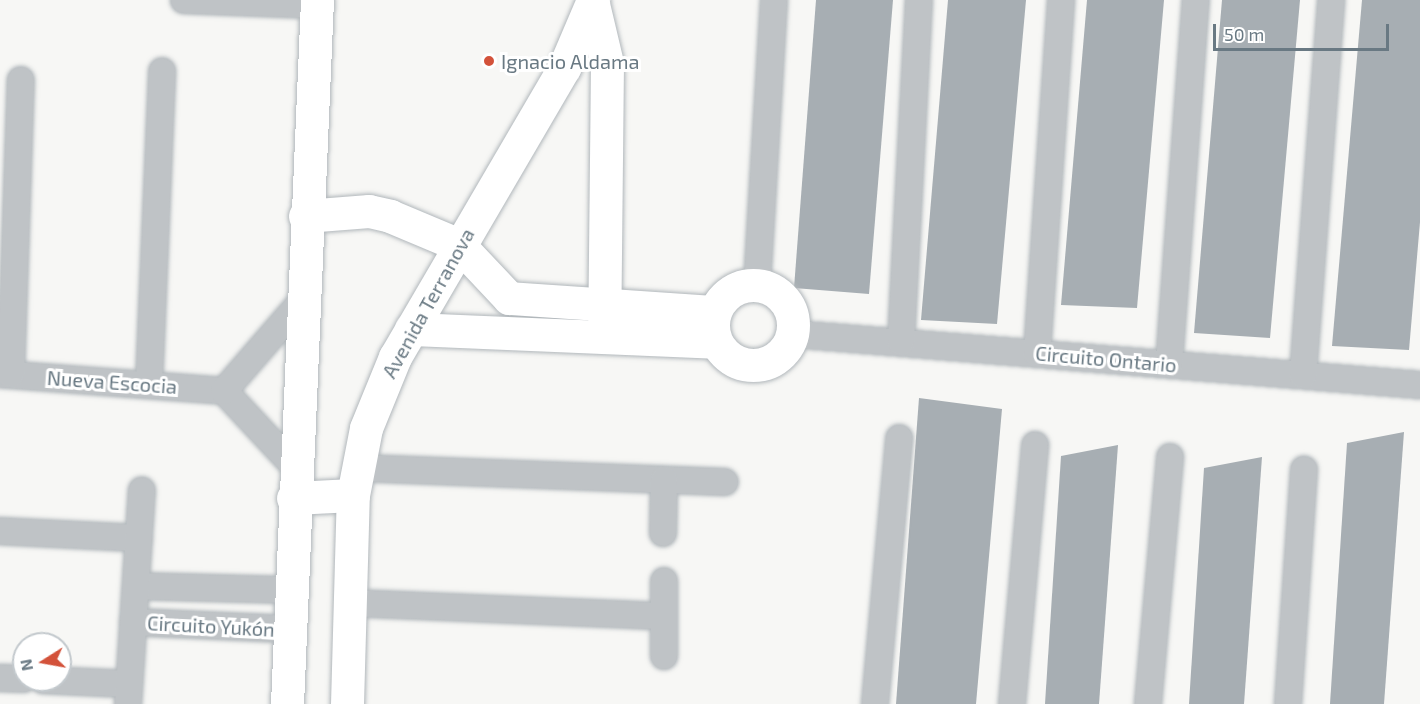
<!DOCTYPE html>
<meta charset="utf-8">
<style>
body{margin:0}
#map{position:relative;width:1420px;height:704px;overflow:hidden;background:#f7f7f5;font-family:"Exo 2",sans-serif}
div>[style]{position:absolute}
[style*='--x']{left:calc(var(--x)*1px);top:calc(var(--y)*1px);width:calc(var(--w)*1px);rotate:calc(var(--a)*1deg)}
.building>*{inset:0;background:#a7aeb3}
.roads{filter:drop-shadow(0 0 2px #b1b7bb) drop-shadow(0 0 2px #b1b7bb)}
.street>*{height:26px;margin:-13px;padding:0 13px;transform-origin:13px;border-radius:13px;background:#bfc3c6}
.secondary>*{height:33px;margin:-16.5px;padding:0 16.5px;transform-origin:16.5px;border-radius:16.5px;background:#fff}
.secondary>.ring{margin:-16.5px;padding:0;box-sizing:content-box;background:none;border:33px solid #fff;border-radius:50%}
.dots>*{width:16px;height:16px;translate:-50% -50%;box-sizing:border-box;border:3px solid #fff;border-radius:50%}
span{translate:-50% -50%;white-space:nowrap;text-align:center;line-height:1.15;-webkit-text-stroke:6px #fff;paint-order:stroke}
.poi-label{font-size:20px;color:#697983}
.left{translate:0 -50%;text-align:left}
.street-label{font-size:20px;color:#697983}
.north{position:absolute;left:12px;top:632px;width:60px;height:60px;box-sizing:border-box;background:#fff;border:2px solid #c3c9cd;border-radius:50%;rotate:259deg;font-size:16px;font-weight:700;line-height:24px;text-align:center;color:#697983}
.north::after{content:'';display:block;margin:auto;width:21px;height:27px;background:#d3523a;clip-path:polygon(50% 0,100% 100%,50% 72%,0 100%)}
.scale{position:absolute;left:1213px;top:24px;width:176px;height:27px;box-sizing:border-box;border:3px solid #697983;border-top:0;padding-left:8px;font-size:18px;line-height:21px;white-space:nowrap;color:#697983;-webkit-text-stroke:4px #fff;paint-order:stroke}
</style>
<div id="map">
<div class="building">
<i style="clip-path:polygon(816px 0,893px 0,869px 294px,794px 288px)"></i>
<i style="clip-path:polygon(948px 0,1026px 0,997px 324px,921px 320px)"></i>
<i style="clip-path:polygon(1087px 0,1164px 0,1137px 308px,1061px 305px)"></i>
<i style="clip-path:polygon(1222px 0,1300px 0,1270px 338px,1194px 333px)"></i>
<i style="clip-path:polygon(1362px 0,1420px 0,1420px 222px,1409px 350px,1332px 346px)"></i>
<i style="clip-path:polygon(919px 398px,1002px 409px,976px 704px,896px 704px)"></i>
<i style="clip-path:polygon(1404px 432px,1384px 704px,1330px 704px,1347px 443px)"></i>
<i style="clip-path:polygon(1118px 445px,1099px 704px,1045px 704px,1061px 456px)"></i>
<i style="clip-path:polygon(1262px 457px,1244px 704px,1189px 704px,1204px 468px)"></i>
</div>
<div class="roads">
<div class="street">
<i style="--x:184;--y:0;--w:132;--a:2.2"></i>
<i style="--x:757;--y:285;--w:286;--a:-86.6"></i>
<i style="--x:793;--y:334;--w:629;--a:4.65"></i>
<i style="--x:901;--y:342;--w:342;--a:-87"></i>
<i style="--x:1037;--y:353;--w:354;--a:-86.1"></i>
<i style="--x:1169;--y:364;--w:365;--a:-85.8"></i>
<i style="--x:0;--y:374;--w:225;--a:4.3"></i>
<i style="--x:11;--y:374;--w:294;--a:-88.1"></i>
<i style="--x:1303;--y:375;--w:376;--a:-85.7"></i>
<i style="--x:149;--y:384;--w:313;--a:-87.6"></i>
<i style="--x:293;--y:465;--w:101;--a:-133"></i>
<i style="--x:224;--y:391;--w:119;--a:-49.1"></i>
<i style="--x:359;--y:468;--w:366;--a:2.2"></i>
<i style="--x:0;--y:531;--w:139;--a:2.9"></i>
<i style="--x:663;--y:533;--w:53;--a:-88.9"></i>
<i style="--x:136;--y:586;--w:154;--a:1.5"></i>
<i style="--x:350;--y:603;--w:314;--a:2.4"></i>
<i style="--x:133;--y:622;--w:156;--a:2.6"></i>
<i style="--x:664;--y:656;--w:75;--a:-90"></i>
<i style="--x:0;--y:678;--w:24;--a:2"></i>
<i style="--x:43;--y:680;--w:86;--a:2.7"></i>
<i style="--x:128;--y:704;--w:214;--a:-86.3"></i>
<i style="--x:875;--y:704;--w:267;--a:-84.8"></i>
<i style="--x:1012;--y:704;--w:260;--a:-84.9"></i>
<i style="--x:1148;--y:704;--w:248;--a:-84.9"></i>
<i style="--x:1288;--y:704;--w:235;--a:-86.1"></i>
</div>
<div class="secondary">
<i style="--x:593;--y:4;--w:61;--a:76.7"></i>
<i style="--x:607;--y:63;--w:274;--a:90.6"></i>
<i style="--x:305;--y:216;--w:64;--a:-4.5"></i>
<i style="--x:369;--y:211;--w:22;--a:13"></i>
<i style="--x:390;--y:216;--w:75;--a:22.8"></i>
<i style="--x:459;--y:245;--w:73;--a:46.7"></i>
<i style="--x:509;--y:298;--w:206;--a:3.9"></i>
<i class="ring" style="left:713px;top:285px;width:47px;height:47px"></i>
<i style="--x:411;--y:329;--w:305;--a:2.4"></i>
<i style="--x:293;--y:498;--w:60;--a:-2.9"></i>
<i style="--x:287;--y:704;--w:705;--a:-87.56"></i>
<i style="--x:347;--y:704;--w:209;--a:-88.4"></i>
<i style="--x:353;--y:495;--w:68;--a:-79"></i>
<i style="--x:366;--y:428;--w:77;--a:-67.8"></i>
<i style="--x:395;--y:357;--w:335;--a:-59.7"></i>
<i style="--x:564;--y:68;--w:74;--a:-66.9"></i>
</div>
</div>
<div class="dots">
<i style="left:489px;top:61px;background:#d3523a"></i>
</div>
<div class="poi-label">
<span class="left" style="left:501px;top:61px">Ignacio Aldama</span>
</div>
<div class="street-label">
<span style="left:428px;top:303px;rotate:-61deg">Avenida Terranova</span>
<span style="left:1106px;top:359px;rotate:5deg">Circuito Ontario</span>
<span style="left:112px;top:382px;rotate:4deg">Nueva Escocia</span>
<span style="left:211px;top:626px;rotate:3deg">Circuito Yukón</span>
</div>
<div class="north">N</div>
<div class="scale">50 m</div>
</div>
